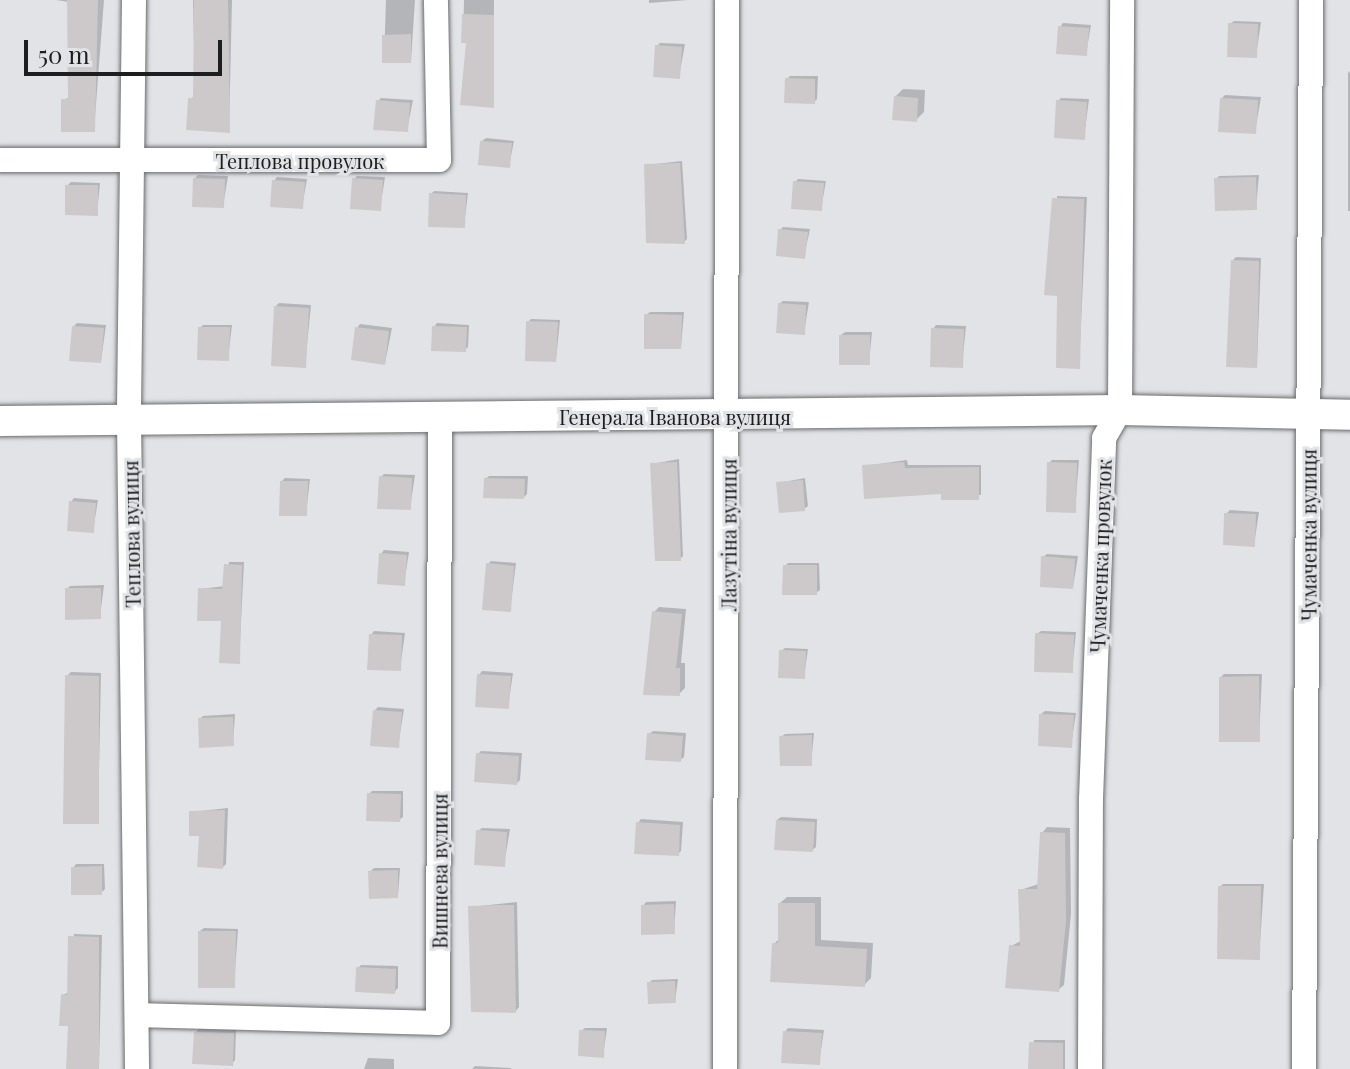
<!DOCTYPE html>
<meta charset="utf-8">
<style>
body{margin:0}
#map{position:relative;width:1350px;height:1069px;overflow:hidden;background:#e2e3e7;font-family:"Playfair Display",serif}
div>[style]{position:absolute}
[style*='--x']{left:calc(var(--x)*1px);top:calc(var(--y)*1px);width:calc(var(--w)*1px);rotate:calc(var(--a)*1deg)}
.shadow>*{inset:0;background:#0003}
.building>*{inset:0;background:#cdc9cb}
.roads{filter:drop-shadow(0 0 2px #6c6d70) drop-shadow(0 0 2px #6c6d70)}
.minor>*{height:24px;margin:-12px;padding:0 12px;transform-origin:12px;border-radius:12px;background:#fff}
.tertiary>*{height:30px;margin:-15px;padding:0 15px;transform-origin:15px;border-radius:15px;background:#fff}
span{translate:-50% -50%;white-space:nowrap;text-align:center;line-height:1.15;-webkit-text-stroke:6px #e2e3e7;paint-order:stroke}
.street-label{font-size:20px;color:#1e1e1f}
.scale{position:absolute;left:24px;top:40px;width:198px;height:36px;box-sizing:border-box;border:4px solid #1e1e1f;border-top:0;padding-left:10px;font-size:24px;line-height:28px;white-space:nowrap;color:#1e1e1f;-webkit-text-stroke:6px #e2e3e7;paint-order:stroke}
</style>
<div id="map">
<div class="shadow">
<i style="clip-path:polygon(56px 0,104px 0,94px 130px,63px 100px,70px 97px,69px 2px)"></i>
<i style="clip-path:polygon(193px 0,232px 0,229px 131px,190px 99px,195px 96px)"></i>
<i style="clip-path:polygon(386px 0,415px 0,411px 61px,384px 61px)"></i>
<i style="clip-path:polygon(464px 0,494px 0,493px 106px,468px 41px,463px 41px)"></i>
<i style="clip-path:polygon(649px 0,688px 0,649px 3px)"></i>
<i style="clip-path:polygon(1234px 21px,1261px 22px,1256px 56px,1230px 24px)"></i>
<i style="clip-path:polygon(1063px 23px,1091px 25px,1086px 54px,1060px 27px)"></i>
<i style="clip-path:polygon(660px 43px,685px 44px,679px 77px,657px 46px)"></i>
<i style="clip-path:polygon(1350px 71px,1350px 211px,1348px 211px,1348px 73px)"></i>
<i style="clip-path:polygon(790px 76px,818px 76px,817px 99px,814px 102px,787px 79px)"></i>
<i style="clip-path:polygon(903px 89px,925px 90px,924px 112px,916px 120px,896px 96px)"></i>
<i style="clip-path:polygon(1225px 95px,1261px 97px,1255px 132px,1222px 98px)"></i>
<i style="clip-path:polygon(381px 98px,413px 100px,407px 130px,378px 101px)"></i>
<i style="clip-path:polygon(1061px 98px,1089px 99px,1084px 138px,1058px 101px)"></i>
<i style="clip-path:polygon(486px 138px,514px 141px,509px 166px,482px 141px)"></i>
<i style="clip-path:polygon(682px 161px,687px 239px,684px 242px,646px 165px)"></i>
<i style="clip-path:polygon(198px 175px,228px 176px,223px 206px,195px 178px)"></i>
<i style="clip-path:polygon(1259px 175px,1256px 208px,1216px 179px,1219px 176px)"></i>
<i style="clip-path:polygon(357px 176px,385px 177px,380px 209px,354px 179px)"></i>
<i style="clip-path:polygon(277px 177px,307px 179px,302px 207px,274px 181px)"></i>
<i style="clip-path:polygon(798px 179px,826px 181px,821px 209px,795px 182px)"></i>
<i style="clip-path:polygon(71px 182px,100px 183px,97px 214px,67px 186px)"></i>
<i style="clip-path:polygon(434px 191px,468px 193px,464px 226px,431px 194px)"></i>
<i style="clip-path:polygon(1057px 196px,1087px 197px,1079px 367px,1059px 294px)"></i>
<i style="clip-path:polygon(783px 227px,810px 229px,804px 257px,780px 230px)"></i>
<i style="clip-path:polygon(1236px 257px,1261px 258px,1257px 366px,1233px 260px)"></i>
<i style="clip-path:polygon(783px 301px,809px 302px,804px 333px,779px 304px)"></i>
<i style="clip-path:polygon(279px 303px,311px 305px,305px 365px,276px 306px)"></i>
<i style="clip-path:polygon(650px 312px,684px 312px,681px 347px,646px 315px)"></i>
<i style="clip-path:polygon(531px 319px,560px 320px,556px 360px,528px 322px)"></i>
<i style="clip-path:polygon(77px 323px,106px 325px,101px 361px,74px 326px)"></i>
<i style="clip-path:polygon(437px 323px,469px 325px,468px 347px,465px 350px,434px 327px)"></i>
<i style="clip-path:polygon(360px 324px,392px 328px,385px 363px,357px 328px)"></i>
<i style="clip-path:polygon(203px 325px,232px 325px,228px 359px,200px 328px)"></i>
<i style="clip-path:polygon(936px 325px,966px 326px,962px 366px,933px 329px)"></i>
<i style="clip-path:polygon(845px 332px,872px 332px,869px 363px,841px 335px)"></i>
<i style="clip-path:polygon(679px 459px,683px 556px,680px 559px,652px 464px)"></i>
<i style="clip-path:polygon(907px 460px,908px 465px,981px 465px,981px 495px,943px 492px,864px 466px)"></i>
<i style="clip-path:polygon(1052px 460px,1079px 460px,1075px 511px,1049px 463px)"></i>
<i style="clip-path:polygon(384px 474px,415px 475px,410px 508px,381px 477px)"></i>
<i style="clip-path:polygon(489px 476px,528px 476px,527px 494px,524px 497px,485px 479px)"></i>
<i style="clip-path:polygon(285px 478px,310px 479px,306px 514px,282px 481px)"></i>
<i style="clip-path:polygon(805px 478px,808px 506px,804px 509px,778px 483px)"></i>
<i style="clip-path:polygon(74px 498px,98px 500px,93px 531px,71px 502px)"></i>
<i style="clip-path:polygon(1230px 510px,1259px 512px,1254px 545px,1226px 514px)"></i>
<i style="clip-path:polygon(384px 550px,409px 552px,404px 584px,381px 554px)"></i>
<i style="clip-path:polygon(1047px 554px,1078px 556px,1073px 587px,1043px 557px)"></i>
<i style="clip-path:polygon(491px 561px,516px 563px,510px 610px,488px 564px)"></i>
<i style="clip-path:polygon(229px 562px,244px 562px,239px 662px,223px 619px,200px 589px,225px 586px)"></i>
<i style="clip-path:polygon(788px 563px,819px 563px,820px 590px,816px 593px,785px 566px)"></i>
<i style="clip-path:polygon(104px 585px,100px 617px,67px 589px,70px 586px)"></i>
<i style="clip-path:polygon(659px 607px,686px 609px,681px 663px,685px 663px,685px 688px,679px 694px,654px 612px)"></i>
<i style="clip-path:polygon(374px 631px,405px 633px,400px 669px,371px 635px)"></i>
<i style="clip-path:polygon(1041px 631px,1076px 632px,1072px 671px,1037px 634px)"></i>
<i style="clip-path:polygon(785px 648px,808px 649px,804px 677px,781px 651px)"></i>
<i style="clip-path:polygon(482px 671px,513px 673px,508px 707px,479px 675px)"></i>
<i style="clip-path:polygon(71px 672px,101px 673px,98px 822px,67px 676px)"></i>
<i style="clip-path:polygon(1224px 674px,1262px 674px,1259px 740px,1221px 677px)"></i>
<i style="clip-path:polygon(378px 707px,404px 709px,398px 746px,375px 710px)"></i>
<i style="clip-path:polygon(1045px 711px,1076px 713px,1071px 746px,1041px 714px)"></i>
<i style="clip-path:polygon(235px 714px,233px 744px,200px 719px,203px 716px)"></i>
<i style="clip-path:polygon(653px 731px,686px 733px,684px 757px,680px 760px,649px 734px)"></i>
<i style="clip-path:polygon(814px 733px,811px 764px,781px 737px,785px 734px)"></i>
<i style="clip-path:polygon(481px 751px,522px 753px,520px 780px,517px 783px,478px 754px)"></i>
<i style="clip-path:polygon(372px 791px,403px 791px,403px 817px,399px 820px,369px 794px)"></i>
<i style="clip-path:polygon(228px 808px,226px 864px,223px 867px,191px 812px)"></i>
<i style="clip-path:polygon(781px 817px,817px 819px,816px 847px,812px 850px,777px 820px)"></i>
<i style="clip-path:polygon(641px 819px,683px 822px,681px 851px,678px 854px,638px 823px)"></i>
<i style="clip-path:polygon(1047px 827px,1070px 828px,1071px 914px,1064px 985px,1058px 990px,1011px 946px,1021px 941px,1020px 890px,1039px 884px,1042px 833px)"></i>
<i style="clip-path:polygon(482px 828px,510px 829px,504px 865px,478px 831px)"></i>
<i style="clip-path:polygon(76px 864px,104px 864px,105px 889px,101px 893px,73px 868px)"></i>
<i style="clip-path:polygon(374px 868px,400px 868px,398px 896px,370px 872px)"></i>
<i style="clip-path:polygon(1223px 884px,1264px 884px,1259px 958px,1220px 887px)"></i>
<i style="clip-path:polygon(787px 897px,821px 897px,821px 940px,873px 943px,871px 978px,864px 985px,774px 944px,780px 938px,780px 903px)"></i>
<i style="clip-path:polygon(676px 901px,674px 932px,643px 906px,646px 902px)"></i>
<i style="clip-path:polygon(517px 902px,519px 1007px,516px 1011px,470px 907px)"></i>
<i style="clip-path:polygon(204px 928px,238px 929px,234px 986px,200px 931px)"></i>
<i style="clip-path:polygon(74px 934px,102px 935px,99px 1069px,68px 1069px,70px 1024px,63px 995px,69px 992px)"></i>
<i style="clip-path:polygon(361px 965px,398px 966px,398px 988px,394px 992px,358px 968px)"></i>
<i style="clip-path:polygon(678px 979px,675px 1001px,649px 983px,652px 980px)"></i>
<i style="clip-path:polygon(585px 1028px,607px 1028px,603px 1056px,581px 1031px)"></i>
<i style="clip-path:polygon(788px 1028px,824px 1030px,819px 1063px,785px 1032px)"></i>
<i style="clip-path:polygon(199px 1029px,236px 1030px,235px 1060px,232px 1064px,196px 1032px)"></i>
<i style="clip-path:polygon(1034px 1040px,1065px 1040px,1065px 1069px,1029px 1069px)"></i>
<i style="clip-path:polygon(368px 1058px,394px 1059px,394px 1069px,364px 1069px)"></i>
<i style="clip-path:polygon(475px 1066px,511px 1068px,511px 1069px,472px 1069px)"></i>
</div>
<div class="building">
<i style="clip-path:polygon(67px 0,98px 0,95px 132px,61px 132px,61px 99px,68px 99px)"></i>
<i style="clip-path:polygon(194px 0,228px 0,230px 133px,186px 130px,188px 98px,193px 98px)"></i>
<i style="clip-path:polygon(462px 14px,494px 15px,494px 108px,460px 105px,466px 43px,461px 43px)"></i>
<i style="clip-path:polygon(1228px 23px,1258px 24px,1257px 58px,1227px 57px)"></i>
<i style="clip-path:polygon(1058px 26px,1089px 28px,1087px 56px,1056px 54px)"></i>
<i style="clip-path:polygon(411px 34px,411px 63px,382px 63px,382px 35px)"></i>
<i style="clip-path:polygon(655px 45px,682px 47px,680px 79px,653px 77px)"></i>
<i style="clip-path:polygon(785px 78px,815px 79px,815px 104px,784px 103px)"></i>
<i style="clip-path:polygon(894px 96px,918px 98px,917px 122px,892px 120px)"></i>
<i style="clip-path:polygon(1220px 98px,1258px 100px,1256px 134px,1218px 132px)"></i>
<i style="clip-path:polygon(376px 100px,410px 103px,408px 132px,373px 130px)"></i>
<i style="clip-path:polygon(1056px 100px,1087px 102px,1085px 140px,1054px 138px)"></i>
<i style="clip-path:polygon(480px 141px,512px 143px,510px 168px,478px 165px)"></i>
<i style="clip-path:polygon(680px 163px,685px 244px,646px 243px,644px 164px)"></i>
<i style="clip-path:polygon(1256px 177px,1257px 210px,1215px 211px,1214px 178px)"></i>
<i style="clip-path:polygon(193px 178px,225px 179px,224px 208px,192px 207px)"></i>
<i style="clip-path:polygon(352px 178px,383px 180px,381px 211px,350px 209px)"></i>
<i style="clip-path:polygon(272px 180px,305px 182px,303px 209px,270px 207px)"></i>
<i style="clip-path:polygon(793px 181px,824px 183px,822px 211px,791px 209px)"></i>
<i style="clip-path:polygon(65px 185px,98px 185px,98px 216px,65px 215px)"></i>
<i style="clip-path:polygon(429px 193px,466px 195px,465px 228px,428px 227px)"></i>
<i style="clip-path:polygon(1052px 198px,1084px 199px,1080px 369px,1056px 368px,1057px 296px,1044px 295px)"></i>
<i style="clip-path:polygon(778px 229px,808px 232px,805px 259px,776px 256px)"></i>
<i style="clip-path:polygon(1231px 260px,1259px 261px,1257px 368px,1226px 367px)"></i>
<i style="clip-path:polygon(778px 303px,806px 305px,805px 335px,776px 333px)"></i>
<i style="clip-path:polygon(274px 306px,309px 308px,306px 368px,271px 366px)"></i>
<i style="clip-path:polygon(644px 314px,682px 315px,681px 349px,644px 349px)"></i>
<i style="clip-path:polygon(526px 321px,558px 322px,556px 362px,525px 361px)"></i>
<i style="clip-path:polygon(72px 326px,104px 328px,101px 363px,69px 361px)"></i>
<i style="clip-path:polygon(432px 326px,467px 327px,466px 352px,431px 351px)"></i>
<i style="clip-path:polygon(198px 327px,230px 327px,229px 361px,197px 360px)"></i>
<i style="clip-path:polygon(355px 327px,389px 331px,385px 365px,351px 360px)"></i>
<i style="clip-path:polygon(931px 328px,964px 329px,963px 368px,930px 367px)"></i>
<i style="clip-path:polygon(839px 335px,870px 335px,870px 365px,839px 365px)"></i>
<i style="clip-path:polygon(677px 462px,681px 561px,655px 561px,650px 463px)"></i>
<i style="clip-path:polygon(904px 462px,905px 468px,979px 467px,979px 500px,941px 500px,941px 494px,864px 499px,862px 465px)"></i>
<i style="clip-path:polygon(1047px 462px,1077px 463px,1076px 513px,1046px 512px)"></i>
<i style="clip-path:polygon(379px 476px,412px 478px,411px 510px,377px 509px)"></i>
<i style="clip-path:polygon(484px 478px,525px 479px,524px 499px,483px 498px)"></i>
<i style="clip-path:polygon(803px 480px,805px 511px,779px 513px,776px 482px)"></i>
<i style="clip-path:polygon(280px 481px,308px 481px,307px 516px,279px 516px)"></i>
<i style="clip-path:polygon(69px 501px,96px 503px,94px 533px,67px 531px)"></i>
<i style="clip-path:polygon(1224px 513px,1256px 514px,1255px 547px,1223px 545px)"></i>
<i style="clip-path:polygon(379px 553px,407px 555px,405px 586px,377px 584px)"></i>
<i style="clip-path:polygon(1041px 556px,1075px 559px,1073px 589px,1040px 587px)"></i>
<i style="clip-path:polygon(486px 563px,514px 566px,511px 612px,482px 610px)"></i>
<i style="clip-path:polygon(224px 564px,242px 565px,240px 664px,219px 663px,221px 621px,197px 621px,198px 588px,222px 589px)"></i>
<i style="clip-path:polygon(783px 565px,817px 565px,817px 595px,782px 595px)"></i>
<i style="clip-path:polygon(65px 588px,101px 588px,101px 619px,65px 620px)"></i>
<i style="clip-path:polygon(652px 611px,682px 614px,676px 668px,680px 668px,680px 696px,643px 695px)"></i>
<i style="clip-path:polygon(1035px 633px,1074px 635px,1073px 673px,1034px 672px)"></i>
<i style="clip-path:polygon(369px 634px,402px 635px,401px 671px,367px 670px)"></i>
<i style="clip-path:polygon(779px 650px,806px 651px,805px 679px,778px 678px)"></i>
<i style="clip-path:polygon(477px 674px,511px 676px,509px 709px,475px 707px)"></i>
<i style="clip-path:polygon(65px 675px,99px 676px,99px 824px,63px 824px)"></i>
<i style="clip-path:polygon(1259px 676px,1260px 742px,1219px 742px,1219px 677px)"></i>
<i style="clip-path:polygon(373px 710px,402px 712px,399px 748px,370px 746px)"></i>
<i style="clip-path:polygon(1039px 714px,1074px 715px,1072px 748px,1038px 746px)"></i>
<i style="clip-path:polygon(233px 717px,234px 746px,199px 748px,198px 718px)"></i>
<i style="clip-path:polygon(647px 733px,683px 736px,681px 762px,645px 760px)"></i>
<i style="clip-path:polygon(812px 735px,812px 766px,780px 766px,779px 736px)"></i>
<i style="clip-path:polygon(476px 753px,519px 756px,517px 785px,474px 782px)"></i>
<i style="clip-path:polygon(367px 793px,401px 794px,400px 822px,366px 821px)"></i>
<i style="clip-path:polygon(225px 810px,223px 869px,197px 867px,199px 836px,189px 836px,189px 811px)"></i>
<i style="clip-path:polygon(776px 820px,815px 822px,813px 852px,774px 850px)"></i>
<i style="clip-path:polygon(636px 822px,680px 825px,679px 856px,634px 854px)"></i>
<i style="clip-path:polygon(476px 830px,507px 832px,505px 867px,474px 865px)"></i>
<i style="clip-path:polygon(1040px 832px,1065px 833px,1066px 921px,1059px 992px,1005px 988px,1009px 945px,1020px 946px,1018px 889px,1037px 889px)"></i>
<i style="clip-path:polygon(102px 866px,102px 895px,71px 895px,71px 867px)"></i>
<i style="clip-path:polygon(398px 870px,398px 898px,369px 899px,368px 871px)"></i>
<i style="clip-path:polygon(1218px 886px,1261px 886px,1260px 960px,1217px 959px)"></i>
<i style="clip-path:polygon(778px 903px,815px 903px,815px 946px,867px 949px,865px 987px,770px 982px,772px 943px,778px 943px)"></i>
<i style="clip-path:polygon(674px 904px,675px 934px,641px 935px,641px 905px)"></i>
<i style="clip-path:polygon(502px 905px,514px 905px,516px 1013px,471px 1012px,468px 906px)"></i>
<i style="clip-path:polygon(198px 931px,236px 931px,235px 988px,198px 988px)"></i>
<i style="clip-path:polygon(68px 936px,99px 937px,99px 1069px,66px 1069px,68px 1026px,59px 1026px,61px 994px,67px 995px)"></i>
<i style="clip-path:polygon(356px 967px,396px 969px,395px 994px,355px 992px)"></i>
<i style="clip-path:polygon(675px 981px,676px 1003px,648px 1004px,647px 982px)"></i>
<i style="clip-path:polygon(579px 1030px,605px 1031px,604px 1058px,578px 1056px)"></i>
<i style="clip-path:polygon(783px 1031px,822px 1033px,820px 1065px,781px 1063px)"></i>
<i style="clip-path:polygon(194px 1032px,234px 1033px,233px 1066px,192px 1064px)"></i>
<i style="clip-path:polygon(1029px 1042px,1063px 1043px,1063px 1069px,1028px 1069px)"></i>
</div>
<div class="roads">
<div class="minor">
<i style="--x:134;--y:0;--w:420;--a:90.7"></i>
<i style="--x:129;--y:420;--w:649;--a:89.29"></i>
<i style="--x:0;--y:160;--w:439;--a:0"></i>
<i style="--x:439;--y:160;--w:160;--a:-91.1"></i>
<i style="--x:137;--y:1015;--w:301;--a:1.5"></i>
<i style="--x:438;--y:1023;--w:605;--a:-89.81"></i>
<i style="--x:725;--y:1069;--w:1069;--a:-89.89"></i>
<i style="--x:1090;--y:1069;--w:270;--a:-89.8"></i>
<i style="--x:1091;--y:799;--w:361;--a:-87.9"></i>
<i style="--x:1104;--y:438;--w:32;--a:-60"></i>
<i style="--x:1120;--y:410;--w:410;--a:-89.7"></i>
<i style="--x:1304;--y:1069;--w:1069;--a:-89.62"></i>
</div>
<div class="tertiary">
<i style="--x:0;--y:421;--w:1120;--a:-0.56"></i>
<i style="--x:1120;--y:410;--w:230;--a:1.2"></i>
</div>
</div>
<div class="street-label">
<span style="left:300px;top:160px">Теплова провулок</span>
<span style="left:675px;top:416px">Генерала Іванова вулиця</span>
<span style="left:131px;top:534px;rotate:-91deg">Теплова вулиця</span>
<span style="left:728px;top:535px;rotate:-90deg">Лазутіна вулиця</span>
<span style="left:1308px;top:535px;rotate:-90deg">Чумаченка вулиця</span>
<span style="left:1100px;top:556px;rotate:-88deg">Чумаченка провулок</span>
<span style="left:439px;top:871px;rotate:-90deg">Вишнева вулиця</span>
</div>
<div class="scale">50 m</div>
</div>
